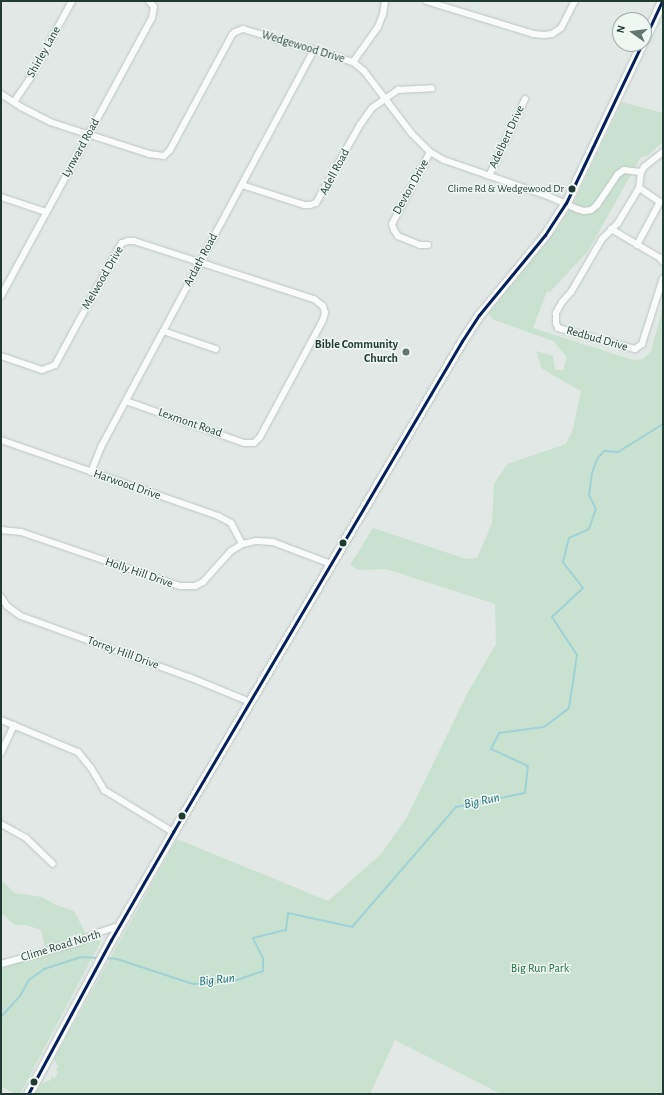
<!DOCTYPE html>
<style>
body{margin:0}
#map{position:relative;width:664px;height:1095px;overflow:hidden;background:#e1e8e5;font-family:"Alegreya Sans",sans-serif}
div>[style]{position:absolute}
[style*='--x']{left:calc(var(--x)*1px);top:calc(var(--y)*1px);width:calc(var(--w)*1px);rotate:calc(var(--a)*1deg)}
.green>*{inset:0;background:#c9e2d0}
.stream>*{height:2px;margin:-1px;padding:0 1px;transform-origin:1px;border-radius:1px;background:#9fd2d8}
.roads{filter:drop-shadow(0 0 1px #bec5c2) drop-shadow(0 0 1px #bec5c2)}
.street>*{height:6px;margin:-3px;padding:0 3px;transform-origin:3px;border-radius:3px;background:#fafcfb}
.secondary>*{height:9px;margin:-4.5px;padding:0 4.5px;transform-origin:4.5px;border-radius:4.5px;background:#fafcfb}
.bus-1>*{height:3px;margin:-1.5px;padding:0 1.5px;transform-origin:1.5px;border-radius:1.5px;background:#00205b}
.dots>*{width:11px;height:11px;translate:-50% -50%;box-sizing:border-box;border:2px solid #eff7f3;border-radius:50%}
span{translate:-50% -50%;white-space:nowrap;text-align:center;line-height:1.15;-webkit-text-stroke:3px #eff7f3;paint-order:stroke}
.bus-label{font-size:11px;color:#1f3b33}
.right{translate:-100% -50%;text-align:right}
.street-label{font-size:12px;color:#1f3b33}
.poi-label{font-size:12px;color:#1f3b33;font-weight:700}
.park-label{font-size:12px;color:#287343}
.water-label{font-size:13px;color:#176b78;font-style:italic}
.frame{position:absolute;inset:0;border:2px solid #1f3b33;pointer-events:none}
.north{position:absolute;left:612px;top:12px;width:40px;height:40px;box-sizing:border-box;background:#eff7f3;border:1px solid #9caca6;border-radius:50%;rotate:284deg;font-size:11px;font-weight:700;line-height:16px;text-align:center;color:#1f3b33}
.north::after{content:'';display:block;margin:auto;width:14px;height:18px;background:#637871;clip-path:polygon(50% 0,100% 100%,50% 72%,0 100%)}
</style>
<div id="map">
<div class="green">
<i style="clip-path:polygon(622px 102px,663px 113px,663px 142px,647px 156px,641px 157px,588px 251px,550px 292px,547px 291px,533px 328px,633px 360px,643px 359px,651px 351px,663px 306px,663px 1094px,501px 1094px,395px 1040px,370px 1094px,35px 1094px,42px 1083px,51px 1080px,51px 1076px,55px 1078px,58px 1072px,56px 1070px,58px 1066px,54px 1059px,177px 839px,328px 901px,381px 854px,407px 817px,468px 692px,496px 644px,495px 604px,386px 569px,359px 570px,350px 565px,373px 528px,466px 559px,477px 558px,492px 523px,494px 484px,507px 464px,566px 444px,573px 429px,581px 391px,542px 369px,536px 351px,553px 356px,555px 370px,563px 370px,567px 357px,553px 341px,492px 319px,491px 316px,488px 314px,560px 225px,575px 200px)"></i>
<i style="clip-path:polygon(1px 880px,15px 893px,42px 897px,56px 905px,74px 911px,86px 934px,45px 948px,41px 930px,26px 925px,15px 925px,1px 913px)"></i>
<i style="clip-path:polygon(94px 940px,101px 941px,20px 1094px,16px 1094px,1px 1087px,1px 968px)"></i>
</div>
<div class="stream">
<i style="--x:104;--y:958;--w:13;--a:4"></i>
<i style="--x:117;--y:959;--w:80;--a:18.2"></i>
<i style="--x:193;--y:984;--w:38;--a:-3"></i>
<i style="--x:231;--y:982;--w:34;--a:-19"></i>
<i style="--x:263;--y:971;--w:13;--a:-90"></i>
<i style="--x:263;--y:958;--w:22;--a:-117"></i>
<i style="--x:253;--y:938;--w:34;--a:-14"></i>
<i style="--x:286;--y:930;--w:17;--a:-83"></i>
<i style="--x:288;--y:913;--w:66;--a:12.3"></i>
<i style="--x:352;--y:927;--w:159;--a:-49.1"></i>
<i style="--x:456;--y:807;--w:70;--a:-11.5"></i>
<i style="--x:525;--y:793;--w:27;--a:-84"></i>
<i style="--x:528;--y:766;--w:41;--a:-155.3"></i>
<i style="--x:491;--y:749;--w:18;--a:-63"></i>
<i style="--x:499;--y:733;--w:45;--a:-7.6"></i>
<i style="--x:544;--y:727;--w:31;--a:-37"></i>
<i style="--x:569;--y:708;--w:54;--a:-81.4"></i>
<i style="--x:577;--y:655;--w:45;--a:-123.3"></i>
<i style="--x:552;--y:617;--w:42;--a:-43.1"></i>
<i style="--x:583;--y:588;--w:33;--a:-128"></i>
<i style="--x:563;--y:562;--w:25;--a:-76"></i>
<i style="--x:569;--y:538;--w:22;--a:-24"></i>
<i style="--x:589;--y:529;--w:21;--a:-71"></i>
<i style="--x:596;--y:509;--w:16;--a:-117"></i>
<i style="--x:589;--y:495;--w:22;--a:-82"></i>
<i style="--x:592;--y:473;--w:15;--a:-70"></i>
<i style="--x:597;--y:459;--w:11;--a:-49"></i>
<i style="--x:604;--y:451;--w:14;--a:4"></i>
<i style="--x:618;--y:452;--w:53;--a:-31.9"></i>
<i style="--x:1;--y:1017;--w:28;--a:-48"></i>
<i style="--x:20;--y:996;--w:18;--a:-61"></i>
<i style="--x:29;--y:980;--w:19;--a:-36"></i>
<i style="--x:44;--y:969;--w:39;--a:-18"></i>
<i style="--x:81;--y:957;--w:17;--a:3"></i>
</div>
<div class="roads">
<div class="street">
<i style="--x:426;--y:1;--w:113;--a:17"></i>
<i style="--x:534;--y:34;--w:10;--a:6"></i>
<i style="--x:544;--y:35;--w:8;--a:-7"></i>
<i style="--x:552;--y:34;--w:11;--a:-34"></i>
<i style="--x:561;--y:28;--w:30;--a:-63"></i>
<i style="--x:353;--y:62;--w:43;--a:-54.5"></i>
<i style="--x:378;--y:27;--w:14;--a:-69"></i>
<i style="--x:383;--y:14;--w:13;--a:-81"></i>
<i style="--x:1;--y:94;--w:24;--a:33"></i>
<i style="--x:21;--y:107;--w:33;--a:27"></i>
<i style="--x:50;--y:122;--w:104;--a:17.9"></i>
<i style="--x:149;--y:154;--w:15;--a:8"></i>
<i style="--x:164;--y:156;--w:8;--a:-45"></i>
<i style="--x:170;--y:150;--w:131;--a:-61.7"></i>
<i style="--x:232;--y:35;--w:4;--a:-45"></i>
<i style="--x:235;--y:32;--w:9;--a:-21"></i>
<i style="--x:243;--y:29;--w:115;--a:16.7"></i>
<i style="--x:353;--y:62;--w:14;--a:39"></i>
<i style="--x:364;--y:71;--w:79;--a:52.7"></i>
<i style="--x:412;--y:134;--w:25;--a:45"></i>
<i style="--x:430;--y:152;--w:16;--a:30"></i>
<i style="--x:444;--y:160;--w:110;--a:19.1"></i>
<i style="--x:548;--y:196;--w:32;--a:24"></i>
<i style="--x:577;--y:209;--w:7;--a:16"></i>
<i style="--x:584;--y:211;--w:7;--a:-8"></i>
<i style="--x:591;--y:210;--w:8;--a:-40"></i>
<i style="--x:597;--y:205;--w:37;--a:-56"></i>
<i style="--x:618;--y:174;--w:7;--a:-34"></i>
<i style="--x:624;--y:170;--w:17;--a:7"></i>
<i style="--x:14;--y:102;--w:27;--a:-56"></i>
<i style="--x:29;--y:80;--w:90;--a:-61.4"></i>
<i style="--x:663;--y:152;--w:24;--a:142"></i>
<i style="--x:644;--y:167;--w:6;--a:121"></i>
<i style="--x:641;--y:172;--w:16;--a:97"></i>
<i style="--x:639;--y:188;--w:41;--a:121"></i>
<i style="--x:618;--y:223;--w:23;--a:135"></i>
<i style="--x:602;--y:239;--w:61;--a:120.3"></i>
<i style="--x:571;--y:292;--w:13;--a:132"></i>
<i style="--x:562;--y:302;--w:13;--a:119"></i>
<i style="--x:556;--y:313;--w:10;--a:90"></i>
<i style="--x:556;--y:323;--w:5;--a:68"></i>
<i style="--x:558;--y:328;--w:80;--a:15.3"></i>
<i style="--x:635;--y:349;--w:9;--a:-36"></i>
<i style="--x:642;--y:344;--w:69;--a:-72.3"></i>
<i style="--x:489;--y:176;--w:85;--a:-64.9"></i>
<i style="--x:242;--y:185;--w:65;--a:17.9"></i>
<i style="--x:304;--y:205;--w:6;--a:0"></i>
<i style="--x:310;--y:205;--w:6;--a:-18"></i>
<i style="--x:316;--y:203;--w:90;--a:-60.6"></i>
<i style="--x:360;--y:125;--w:21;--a:-55"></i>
<i style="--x:372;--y:108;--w:32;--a:-35"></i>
<i style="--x:398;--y:90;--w:34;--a:-3"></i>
<i style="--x:1;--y:197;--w:47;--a:18.4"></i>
<i style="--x:611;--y:229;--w:57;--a:30.6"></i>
<i style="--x:660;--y:258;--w:5;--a:53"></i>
<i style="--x:428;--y:245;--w:8;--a:180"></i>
<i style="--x:420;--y:245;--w:24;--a:-158"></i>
<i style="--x:398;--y:236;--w:7;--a:-124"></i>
<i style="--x:394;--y:230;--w:6;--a:-108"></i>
<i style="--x:392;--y:224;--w:81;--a:-62.2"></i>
<i style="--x:637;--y:245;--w:49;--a:-61.9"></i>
<i style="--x:660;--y:202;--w:25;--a:-146"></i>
<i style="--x:1;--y:296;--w:316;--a:-61.5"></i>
<i style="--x:152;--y:18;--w:11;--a:-80"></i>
<i style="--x:154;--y:7;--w:8;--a:-130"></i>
<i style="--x:163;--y:331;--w:56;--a:18.8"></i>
<i style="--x:1;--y:356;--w:43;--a:18.9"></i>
<i style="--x:42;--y:370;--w:14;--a:-21"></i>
<i style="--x:55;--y:365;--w:132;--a:-61.5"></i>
<i style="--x:118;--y:249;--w:7;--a:-56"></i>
<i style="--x:122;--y:243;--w:6;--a:-18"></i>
<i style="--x:128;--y:241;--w:6;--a:0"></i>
<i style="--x:134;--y:241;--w:189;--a:17.9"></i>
<i style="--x:314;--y:299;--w:11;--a:38"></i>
<i style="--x:323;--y:306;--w:7;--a:74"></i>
<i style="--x:325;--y:313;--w:7;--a:106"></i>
<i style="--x:323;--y:320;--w:133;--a:118.3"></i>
<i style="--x:260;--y:437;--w:8;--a:135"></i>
<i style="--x:254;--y:443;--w:10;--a:180"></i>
<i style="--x:244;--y:443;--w:125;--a:-160.4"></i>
<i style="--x:1;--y:440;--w:230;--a:19.3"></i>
<i style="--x:218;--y:516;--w:15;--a:28"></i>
<i style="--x:231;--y:523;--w:24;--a:62"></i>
<i style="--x:91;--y:472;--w:27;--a:-68"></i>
<i style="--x:101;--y:447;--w:451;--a:-61.8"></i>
<i style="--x:1;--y:530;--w:20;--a:6"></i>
<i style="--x:21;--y:532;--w:168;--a:18.8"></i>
<i style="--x:180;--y:586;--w:15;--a:0"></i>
<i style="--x:195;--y:586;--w:9;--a:-27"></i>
<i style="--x:203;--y:582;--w:42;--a:-47.9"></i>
<i style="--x:231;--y:551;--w:13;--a:-32"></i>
<i style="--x:242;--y:544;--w:14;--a:-12"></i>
<i style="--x:256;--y:541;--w:17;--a:3"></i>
<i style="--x:273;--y:542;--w:62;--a:20.8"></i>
<i style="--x:1;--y:597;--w:11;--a:56"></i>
<i style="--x:7;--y:606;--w:17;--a:36"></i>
<i style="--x:21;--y:616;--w:179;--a:20"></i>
<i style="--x:189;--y:677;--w:66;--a:22.3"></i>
<i style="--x:1;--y:720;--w:83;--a:22.6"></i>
<i style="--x:78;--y:752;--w:21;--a:51"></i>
<i style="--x:91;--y:768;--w:26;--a:59"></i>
<i style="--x:104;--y:790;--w:81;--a:31.3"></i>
<i style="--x:1;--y:753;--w:31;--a:-65"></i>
<i style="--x:1;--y:824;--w:29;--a:29"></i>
<i style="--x:26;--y:838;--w:37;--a:44"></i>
<i style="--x:1;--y:964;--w:78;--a:-15.6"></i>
<i style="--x:76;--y:943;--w:26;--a:-25"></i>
<i style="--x:100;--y:932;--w:19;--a:-18"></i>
</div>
<div class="secondary">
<i style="--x:644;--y:40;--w:43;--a:-65.2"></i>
<i style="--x:28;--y:1094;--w:175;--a:-61.7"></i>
<i style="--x:111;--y:940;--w:125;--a:-60.1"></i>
<i style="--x:173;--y:832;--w:570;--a:-59.52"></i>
<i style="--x:462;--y:341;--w:31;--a:-57"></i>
<i style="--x:479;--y:315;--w:104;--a:-50.5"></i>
<i style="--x:545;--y:235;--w:38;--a:-57"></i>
<i style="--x:566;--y:203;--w:176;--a:-64.5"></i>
</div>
</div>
<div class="bus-1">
<i style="--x:644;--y:40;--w:43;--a:-65.2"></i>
<i style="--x:28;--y:1094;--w:175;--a:-61.7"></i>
<i style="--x:111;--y:940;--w:125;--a:-60.1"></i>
<i style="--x:173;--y:832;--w:570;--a:-59.52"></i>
<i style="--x:462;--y:341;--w:31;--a:-57"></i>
<i style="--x:479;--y:315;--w:104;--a:-50.5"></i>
<i style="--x:545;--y:235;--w:38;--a:-57"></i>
<i style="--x:566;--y:203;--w:176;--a:-64.5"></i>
</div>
<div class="dots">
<i style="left:572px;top:189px;background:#1f3b33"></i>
<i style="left:406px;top:352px;background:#637871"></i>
<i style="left:343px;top:543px;background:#1f3b33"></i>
<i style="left:182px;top:816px;background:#1f3b33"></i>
<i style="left:34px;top:1082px;background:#1f3b33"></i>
</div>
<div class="bus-label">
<span class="right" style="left:564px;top:189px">Clime Rd &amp; Wedgewood Dr</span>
</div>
<div class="street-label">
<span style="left:303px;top:47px;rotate:17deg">Wedgewood Drive</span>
<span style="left:44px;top:52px;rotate:-61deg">Shirley Lane</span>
<span style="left:507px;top:137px;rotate:-65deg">Adelbert Drive</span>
<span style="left:81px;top:148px;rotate:-61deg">Lynward Road</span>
<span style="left:335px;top:172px;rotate:-62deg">Adell Road</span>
<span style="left:411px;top:187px;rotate:-61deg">Devton Drive</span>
<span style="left:201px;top:260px;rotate:-62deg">Ardath Road</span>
<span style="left:103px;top:278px;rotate:-60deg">Melwood Drive</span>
<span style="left:597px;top:339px;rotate:16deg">Redbud Drive</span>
<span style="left:190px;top:423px;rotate:19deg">Lexmont Road</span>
<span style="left:127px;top:485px;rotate:19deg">Harwood Drive</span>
<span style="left:139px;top:573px;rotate:19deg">Holly Hill Drive</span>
<span style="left:123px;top:653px;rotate:20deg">Torrey Hill Drive</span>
<span style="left:61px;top:946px;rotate:-17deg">Clime Road North</span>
</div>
<div class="poi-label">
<span class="right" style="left:398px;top:352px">Bible Community<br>Church</span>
</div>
<div class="park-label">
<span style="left:540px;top:969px">Big Run Park</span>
</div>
<div class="water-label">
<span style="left:482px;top:802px;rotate:-12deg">Big Run</span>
<span style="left:217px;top:981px;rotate:-6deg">Big Run</span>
</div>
<div class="frame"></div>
<div class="north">N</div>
</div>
